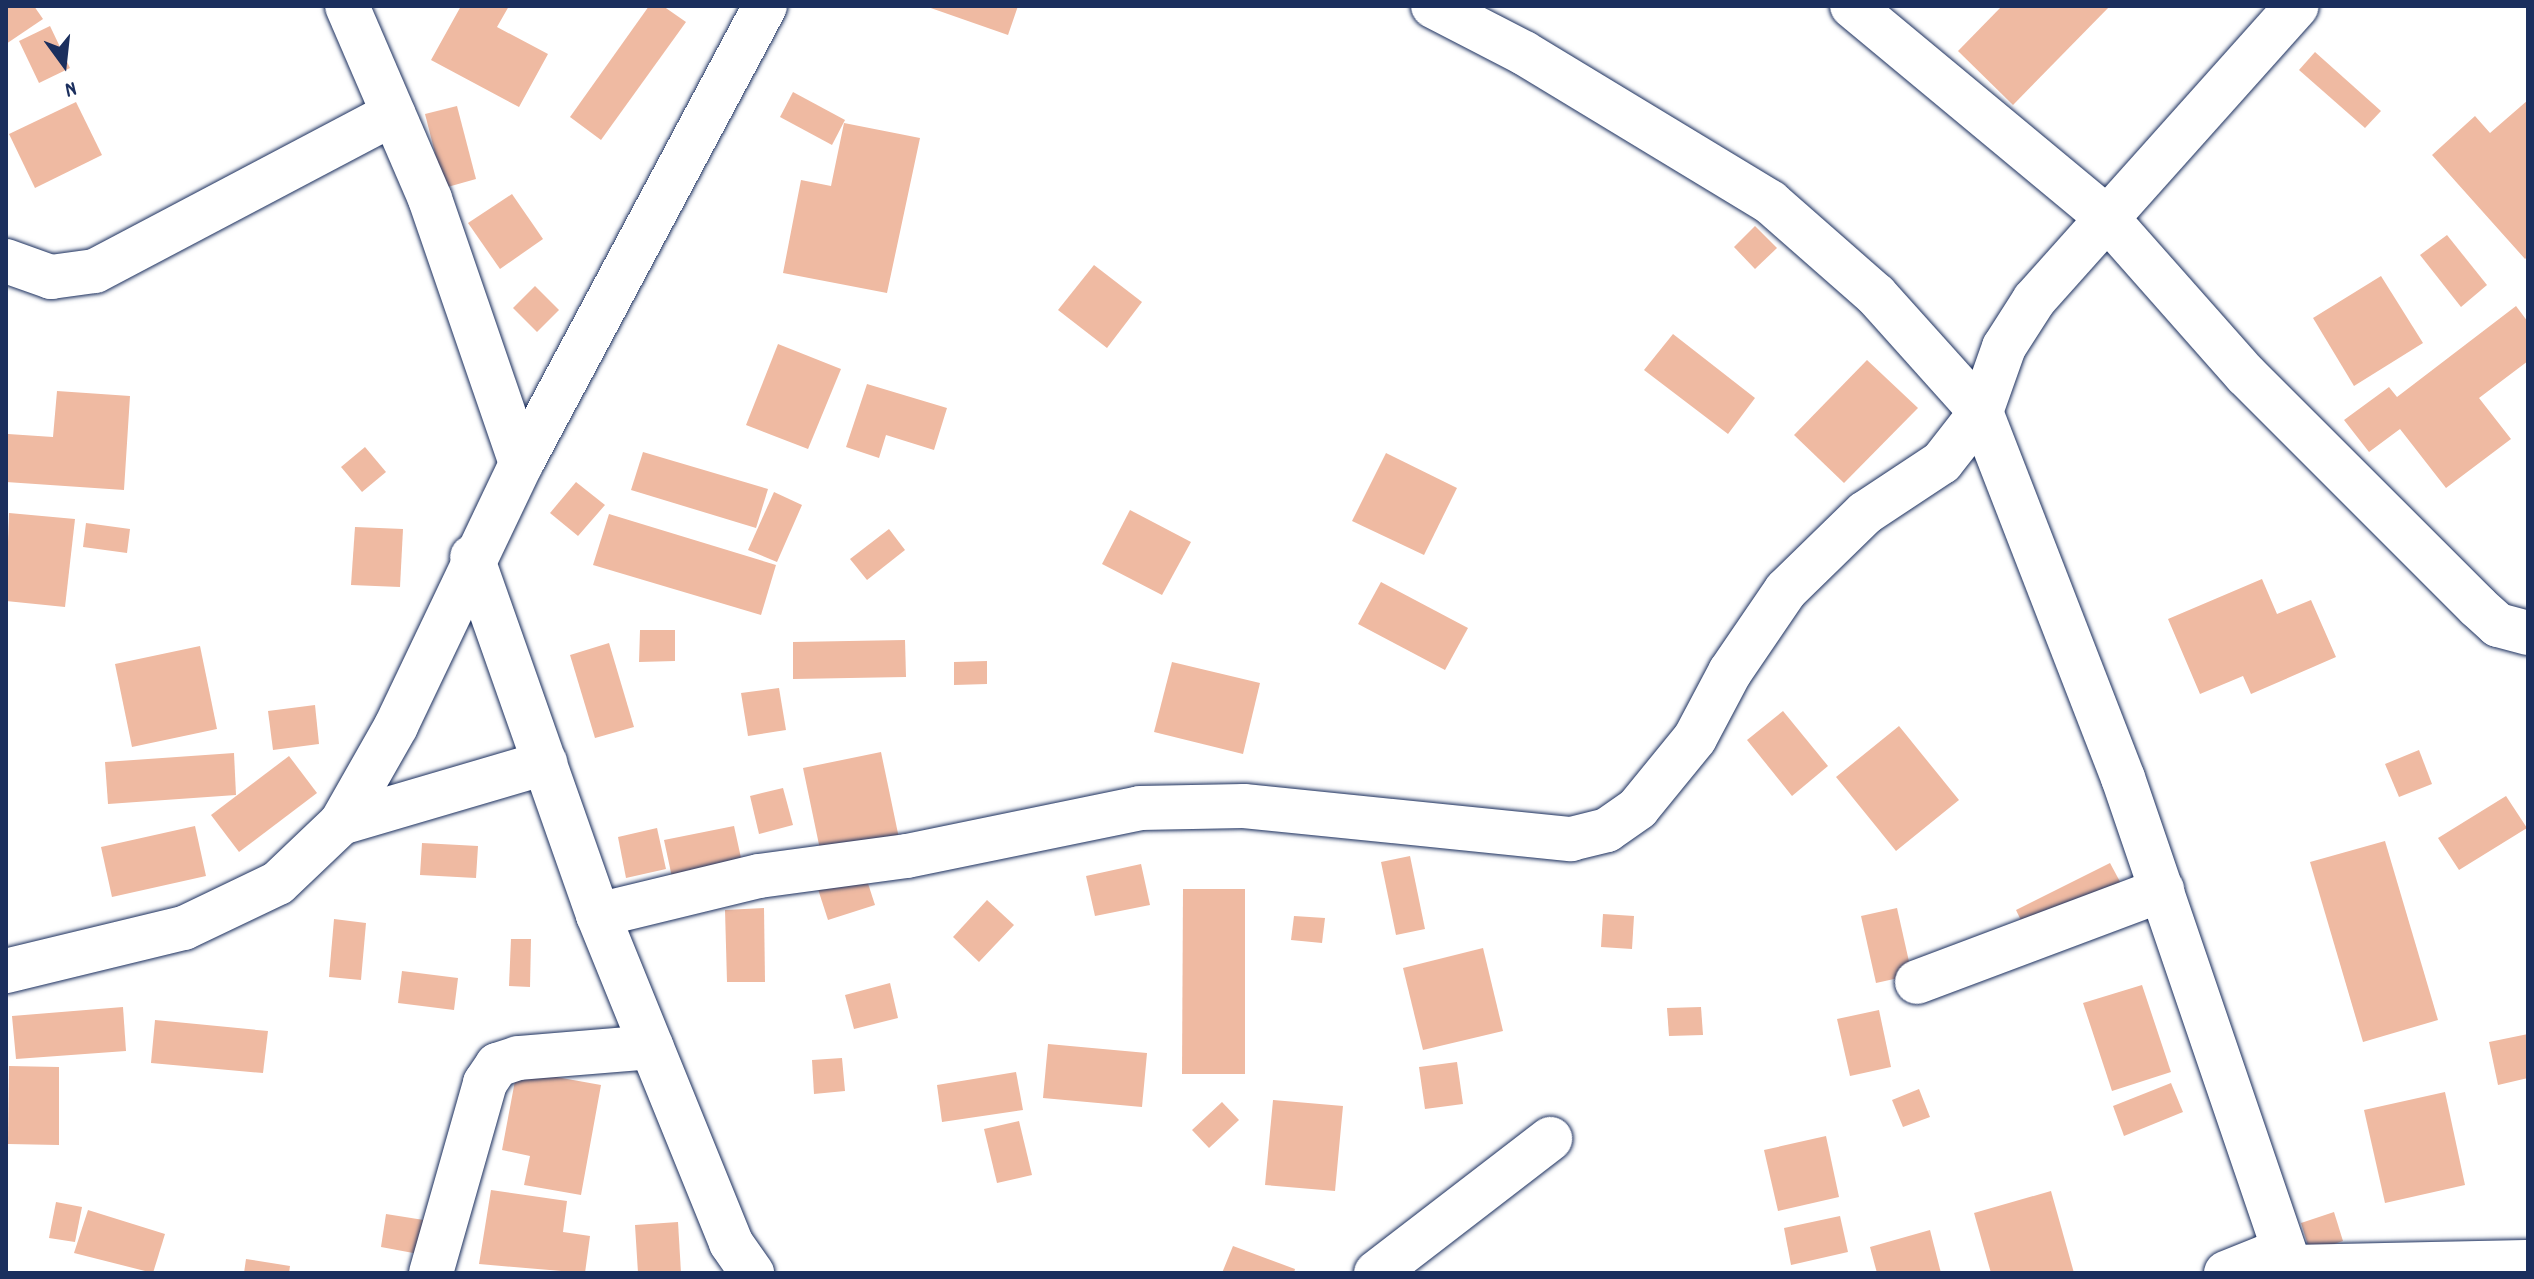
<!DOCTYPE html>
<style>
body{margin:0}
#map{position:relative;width:2534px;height:1279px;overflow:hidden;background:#fff;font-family:Dekko,sans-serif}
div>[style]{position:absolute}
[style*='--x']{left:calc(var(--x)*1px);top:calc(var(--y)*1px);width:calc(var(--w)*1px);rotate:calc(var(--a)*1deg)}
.building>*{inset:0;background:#efbaa2}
.roads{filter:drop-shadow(0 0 2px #1b2f5e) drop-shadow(0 0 2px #1b2f5e)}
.minor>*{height:44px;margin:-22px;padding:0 22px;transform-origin:22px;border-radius:22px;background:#fff}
span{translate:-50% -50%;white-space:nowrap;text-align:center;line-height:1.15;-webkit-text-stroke:6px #fff;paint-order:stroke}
.frame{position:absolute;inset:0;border:8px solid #1b2f5e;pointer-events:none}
.north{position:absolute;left:24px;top:24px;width:80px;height:80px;-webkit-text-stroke:6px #fff;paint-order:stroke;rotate:165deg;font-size:22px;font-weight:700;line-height:32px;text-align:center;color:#1b2f5e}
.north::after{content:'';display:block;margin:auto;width:28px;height:36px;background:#1b2f5e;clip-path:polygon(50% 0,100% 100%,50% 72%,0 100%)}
</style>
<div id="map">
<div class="building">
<i style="clip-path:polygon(6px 6px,34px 6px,43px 19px,6px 44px)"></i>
<i style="clip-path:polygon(461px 6px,509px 6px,497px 27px,548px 54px,519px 107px,431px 60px)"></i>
<i style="clip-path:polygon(649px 6px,663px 6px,686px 22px,601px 140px,570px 117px)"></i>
<i style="clip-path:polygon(925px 6px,1018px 6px,1008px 35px)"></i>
<i style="clip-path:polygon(2002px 6px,2110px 6px,2013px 105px,1958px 51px)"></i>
<i style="clip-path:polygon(50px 26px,70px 68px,39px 83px,19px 41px)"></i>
<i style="clip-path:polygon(2315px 52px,2381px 111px,2365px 128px,2299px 70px)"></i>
<i style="clip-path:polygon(793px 92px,845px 120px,832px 145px,780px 117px)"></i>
<i style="clip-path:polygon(2528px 100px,2528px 256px,2525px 259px,2432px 155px,2475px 116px,2490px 133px)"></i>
<i style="clip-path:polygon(76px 102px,102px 155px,35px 188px,9px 134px)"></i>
<i style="clip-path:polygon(457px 106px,476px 179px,444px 188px,425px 114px)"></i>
<i style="clip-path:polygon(844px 123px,920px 138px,887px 293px,783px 273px,801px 180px,831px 186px)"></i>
<i style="clip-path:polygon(512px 194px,543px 239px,500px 269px,468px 223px)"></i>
<i style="clip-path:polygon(1755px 226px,1777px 248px,1755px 269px,1734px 247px)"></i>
<i style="clip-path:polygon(2447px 235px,2487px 285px,2461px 307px,2420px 255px)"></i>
<i style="clip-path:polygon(1094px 265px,1142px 302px,1107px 348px,1058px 310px)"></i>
<i style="clip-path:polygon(2381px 276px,2423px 343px,2354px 386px,2313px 318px)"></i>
<i style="clip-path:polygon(535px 286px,559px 310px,537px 332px,513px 308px)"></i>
<i style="clip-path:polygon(2516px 306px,2528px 322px,2528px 361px,2479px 398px,2511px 439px,2446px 488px,2400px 429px,2369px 452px,2344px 420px,2389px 387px,2397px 397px)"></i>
<i style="clip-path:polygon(1673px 334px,1755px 398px,1728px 434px,1644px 370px)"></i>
<i style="clip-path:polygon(778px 344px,841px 369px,808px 449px,746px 425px)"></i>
<i style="clip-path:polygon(1867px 360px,1918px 408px,1844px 483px,1794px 435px)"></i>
<i style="clip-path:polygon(867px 384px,947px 408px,934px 450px,886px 435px,879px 458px,846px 447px)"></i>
<i style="clip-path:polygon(57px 391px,130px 396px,124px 490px,6px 482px,8px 434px,53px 437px)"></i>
<i style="clip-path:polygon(365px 447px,386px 472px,362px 492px,341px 467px)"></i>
<i style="clip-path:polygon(643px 452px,768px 489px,756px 528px,631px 490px)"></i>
<i style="clip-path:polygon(1386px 453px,1457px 488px,1424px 555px,1352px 521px)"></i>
<i style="clip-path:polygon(576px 482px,605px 505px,578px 536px,550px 513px)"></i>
<i style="clip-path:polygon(774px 492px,802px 505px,777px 562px,748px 550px)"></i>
<i style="clip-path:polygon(1130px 510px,1191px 542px,1162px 595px,1102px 564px)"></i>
<i style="clip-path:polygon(9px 513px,75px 519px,65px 607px,6px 601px)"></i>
<i style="clip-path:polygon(609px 514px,776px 565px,761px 615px,593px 565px)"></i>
<i style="clip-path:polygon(86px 523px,130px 529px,127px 553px,83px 547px)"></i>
<i style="clip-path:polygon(355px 527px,403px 529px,400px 587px,351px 585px)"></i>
<i style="clip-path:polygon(889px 529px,905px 550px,867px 580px,850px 559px)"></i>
<i style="clip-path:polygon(2262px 579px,2277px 614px,2311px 600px,2336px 657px,2251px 694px,2243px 676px,2200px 694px,2168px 619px)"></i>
<i style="clip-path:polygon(1381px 582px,1468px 628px,1445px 670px,1358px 624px)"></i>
<i style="clip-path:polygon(640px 630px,675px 630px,675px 661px,639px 662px)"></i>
<i style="clip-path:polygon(905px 640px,906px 677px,793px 679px,793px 642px)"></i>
<i style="clip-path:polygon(609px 643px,634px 727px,595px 738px,570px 655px)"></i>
<i style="clip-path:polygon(200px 646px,217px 729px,132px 747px,115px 664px)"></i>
<i style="clip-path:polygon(987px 661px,987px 684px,954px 685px,954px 662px)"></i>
<i style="clip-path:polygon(1172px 662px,1260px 683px,1243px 754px,1154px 732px)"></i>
<i style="clip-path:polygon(779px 688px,786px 730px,748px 736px,741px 693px)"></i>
<i style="clip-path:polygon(315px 705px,319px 744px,273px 750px,268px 711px)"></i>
<i style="clip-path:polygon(1783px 711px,1828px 766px,1792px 796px,1747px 740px)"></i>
<i style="clip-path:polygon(1899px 726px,1959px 800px,1896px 851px,1836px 777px)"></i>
<i style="clip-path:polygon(2419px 750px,2432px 784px,2399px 797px,2385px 764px)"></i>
<i style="clip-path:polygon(881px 752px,900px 843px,822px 859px,803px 768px)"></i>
<i style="clip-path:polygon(234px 753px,236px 795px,108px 804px,105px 762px)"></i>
<i style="clip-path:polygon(289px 756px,317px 793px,239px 852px,211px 815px)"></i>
<i style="clip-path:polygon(783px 788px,793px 825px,759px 834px,750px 796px)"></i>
<i style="clip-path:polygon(2506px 796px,2527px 828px,2459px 870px,2438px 838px)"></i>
<i style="clip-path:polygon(195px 826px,206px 876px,112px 897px,101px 847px)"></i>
<i style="clip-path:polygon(734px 826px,743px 867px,673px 882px,664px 840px)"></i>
<i style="clip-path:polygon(657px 828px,666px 869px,626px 878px,618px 837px)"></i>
<i style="clip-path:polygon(2385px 841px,2438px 1020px,2363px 1042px,2310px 862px)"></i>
<i style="clip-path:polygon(422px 843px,478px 846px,476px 878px,420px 875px)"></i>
<i style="clip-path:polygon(1410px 856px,1425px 929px,1396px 935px,1381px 862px)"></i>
<i style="clip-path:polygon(2110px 863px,2125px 891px,2030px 939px,2016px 910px)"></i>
<i style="clip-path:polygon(1141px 864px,1150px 905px,1095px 916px,1086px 876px)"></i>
<i style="clip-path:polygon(863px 868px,875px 905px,828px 920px,816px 883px)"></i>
<i style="clip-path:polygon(1183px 889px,1245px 889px,1245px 1074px,1182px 1074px)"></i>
<i style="clip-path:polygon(987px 900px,1014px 925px,979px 962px,953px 937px)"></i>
<i style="clip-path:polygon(764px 908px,765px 982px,727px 982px,725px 910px)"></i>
<i style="clip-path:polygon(1897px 908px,1912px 975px,1876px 983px,1861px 916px)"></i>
<i style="clip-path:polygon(1603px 914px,1634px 916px,1632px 949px,1601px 947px)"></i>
<i style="clip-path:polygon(1294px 916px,1325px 918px,1322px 943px,1291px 940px)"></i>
<i style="clip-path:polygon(334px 919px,366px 923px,361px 980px,329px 977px)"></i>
<i style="clip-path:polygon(511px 939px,531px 939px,530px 987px,509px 986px)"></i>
<i style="clip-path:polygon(1483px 948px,1503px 1031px,1423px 1050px,1403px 968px)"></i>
<i style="clip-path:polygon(402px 971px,458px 978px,454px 1010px,398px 1003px)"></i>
<i style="clip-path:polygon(890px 983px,898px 1018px,854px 1029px,845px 995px)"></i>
<i style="clip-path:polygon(2142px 985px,2171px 1072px,2112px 1091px,2083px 1003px)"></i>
<i style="clip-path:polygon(123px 1007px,126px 1051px,16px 1059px,12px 1016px)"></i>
<i style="clip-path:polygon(1701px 1007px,1703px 1035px,1669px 1036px,1667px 1008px)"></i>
<i style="clip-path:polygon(1879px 1010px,1891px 1067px,1850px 1076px,1837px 1019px)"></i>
<i style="clip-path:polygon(155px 1020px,268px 1031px,263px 1073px,151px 1063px)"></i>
<i style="clip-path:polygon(2528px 1034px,2528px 1078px,2498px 1085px,2489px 1042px)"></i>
<i style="clip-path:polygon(1048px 1044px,1147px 1053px,1142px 1107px,1043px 1098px)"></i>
<i style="clip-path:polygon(842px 1058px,845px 1091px,814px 1094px,812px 1060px)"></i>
<i style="clip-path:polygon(1457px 1062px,1463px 1104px,1425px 1109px,1419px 1067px)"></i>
<i style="clip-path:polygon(9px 1066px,59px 1067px,59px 1145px,8px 1144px)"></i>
<i style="clip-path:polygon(517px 1070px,601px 1085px,581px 1195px,524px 1185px,530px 1156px,502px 1150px)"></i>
<i style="clip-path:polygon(1016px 1072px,1023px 1110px,942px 1122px,937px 1085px)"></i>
<i style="clip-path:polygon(2171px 1083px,2183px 1112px,2124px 1136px,2113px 1106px)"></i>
<i style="clip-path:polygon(1919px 1089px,1930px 1117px,1903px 1127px,1892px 1100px)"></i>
<i style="clip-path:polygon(2445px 1092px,2465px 1185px,2385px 1203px,2364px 1110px)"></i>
<i style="clip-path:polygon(1273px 1100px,1343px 1106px,1335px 1191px,1265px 1185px)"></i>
<i style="clip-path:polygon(1222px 1102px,1239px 1120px,1209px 1148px,1192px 1130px)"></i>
<i style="clip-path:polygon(1019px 1121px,1032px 1175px,997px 1183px,984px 1129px)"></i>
<i style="clip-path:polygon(1826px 1136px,1839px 1197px,1778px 1211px,1764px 1150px)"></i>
<i style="clip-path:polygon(491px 1190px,567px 1201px,563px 1232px,590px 1236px,585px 1273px,479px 1264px)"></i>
<i style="clip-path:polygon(2051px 1191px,2074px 1273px,1991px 1273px,1974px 1213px)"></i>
<i style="clip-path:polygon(56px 1202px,82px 1207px,75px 1242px,49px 1238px)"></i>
<i style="clip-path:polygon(88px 1210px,165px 1234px,153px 1273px,74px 1253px)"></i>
<i style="clip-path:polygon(2334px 1212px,2343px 1241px,2310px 1252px,2301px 1223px)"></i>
<i style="clip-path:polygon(386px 1214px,430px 1221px,424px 1255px,381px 1247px)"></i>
<i style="clip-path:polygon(1840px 1216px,1848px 1252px,1791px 1265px,1784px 1228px)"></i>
<i style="clip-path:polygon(678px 1222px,681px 1273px,638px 1273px,635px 1225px)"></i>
<i style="clip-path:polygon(1930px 1230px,1941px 1273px,1877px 1273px,1870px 1247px)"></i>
<i style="clip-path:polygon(1233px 1246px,1295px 1269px,1294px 1273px,1222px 1273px)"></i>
<i style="clip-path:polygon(246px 1259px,290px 1266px,289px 1273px,244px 1273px)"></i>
</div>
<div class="roads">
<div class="minor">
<i style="--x:347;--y:6;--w:210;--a:66.7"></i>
<i style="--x:430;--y:199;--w:280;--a:71"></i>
<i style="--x:1433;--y:6;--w:102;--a:27.3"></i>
<i style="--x:1524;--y:53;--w:288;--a:31.2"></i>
<i style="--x:1770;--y:202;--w:141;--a:41.3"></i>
<i style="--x:1876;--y:295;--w:157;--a:48.1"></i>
<i style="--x:1981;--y:412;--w:393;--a:68.8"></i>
<i style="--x:2123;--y:778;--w:517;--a:71.14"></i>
<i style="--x:1852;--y:6;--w:330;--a:39.7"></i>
<i style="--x:2106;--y:217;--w:211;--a:48.5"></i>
<i style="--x:2246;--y:375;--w:328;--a:45"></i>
<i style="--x:2478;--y:607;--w:27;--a:42"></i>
<i style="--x:2498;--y:625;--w:31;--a:15"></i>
<i style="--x:6;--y:261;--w:48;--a:19.6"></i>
<i style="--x:51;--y:277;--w:44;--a:-7.8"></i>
<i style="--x:95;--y:271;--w:337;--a:-27.8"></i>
<i style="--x:472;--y:557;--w:380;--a:70.6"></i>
<i style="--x:598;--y:915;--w:354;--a:67.9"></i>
<i style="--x:731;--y:1243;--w:37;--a:55"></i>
<i style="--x:341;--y:823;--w:213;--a:-16.4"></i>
<i style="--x:598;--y:915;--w:166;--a:-13.6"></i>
<i style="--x:759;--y:876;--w:149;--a:-7.7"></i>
<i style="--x:907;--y:856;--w:238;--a:-11.6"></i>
<i style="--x:1140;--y:808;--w:104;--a:-1.1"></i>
<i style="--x:1244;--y:806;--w:329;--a:5.8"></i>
<i style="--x:1571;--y:839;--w:37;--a:-14"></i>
<i style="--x:1607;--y:830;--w:38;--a:-35"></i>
<i style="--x:1638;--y:808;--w:90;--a:-50.8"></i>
<i style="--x:1695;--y:738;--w:75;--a:-62.1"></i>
<i style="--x:1730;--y:672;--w:99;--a:-55.7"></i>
<i style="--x:1786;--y:590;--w:110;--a:-44.3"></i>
<i style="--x:1865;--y:513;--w:92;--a:-33.5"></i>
<i style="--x:1942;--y:462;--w:63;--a:-52"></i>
<i style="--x:1981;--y:412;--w:69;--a:-70.5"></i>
<i style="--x:2004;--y:347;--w:56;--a:-57.4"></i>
<i style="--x:2034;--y:300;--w:394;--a:-48.2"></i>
<i style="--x:6;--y:971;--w:183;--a:-13.6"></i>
<i style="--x:184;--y:928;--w:104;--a:-25.6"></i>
<i style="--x:278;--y:883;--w:87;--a:-43.6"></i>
<i style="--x:341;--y:823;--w:112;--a:-60.4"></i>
<i style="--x:396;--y:726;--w:290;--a:-64.5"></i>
<i style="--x:521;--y:464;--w:519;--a:-61.95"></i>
<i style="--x:1917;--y:982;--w:262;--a:-20.6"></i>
<i style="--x:431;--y:1273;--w:198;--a:-74.1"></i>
<i style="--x:485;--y:1083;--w:22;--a:-56"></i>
<i style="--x:497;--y:1065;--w:22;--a:-18"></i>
<i style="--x:518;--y:1058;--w:134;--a:-4.7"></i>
<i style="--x:1376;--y:1273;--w:220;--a:-37.6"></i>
<i style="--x:2226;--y:1273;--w:45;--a:-22"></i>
<i style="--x:2268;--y:1256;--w:25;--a:27"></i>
<i style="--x:2290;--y:1267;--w:238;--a:-1.2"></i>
</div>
</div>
<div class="frame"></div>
<div class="north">N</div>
</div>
